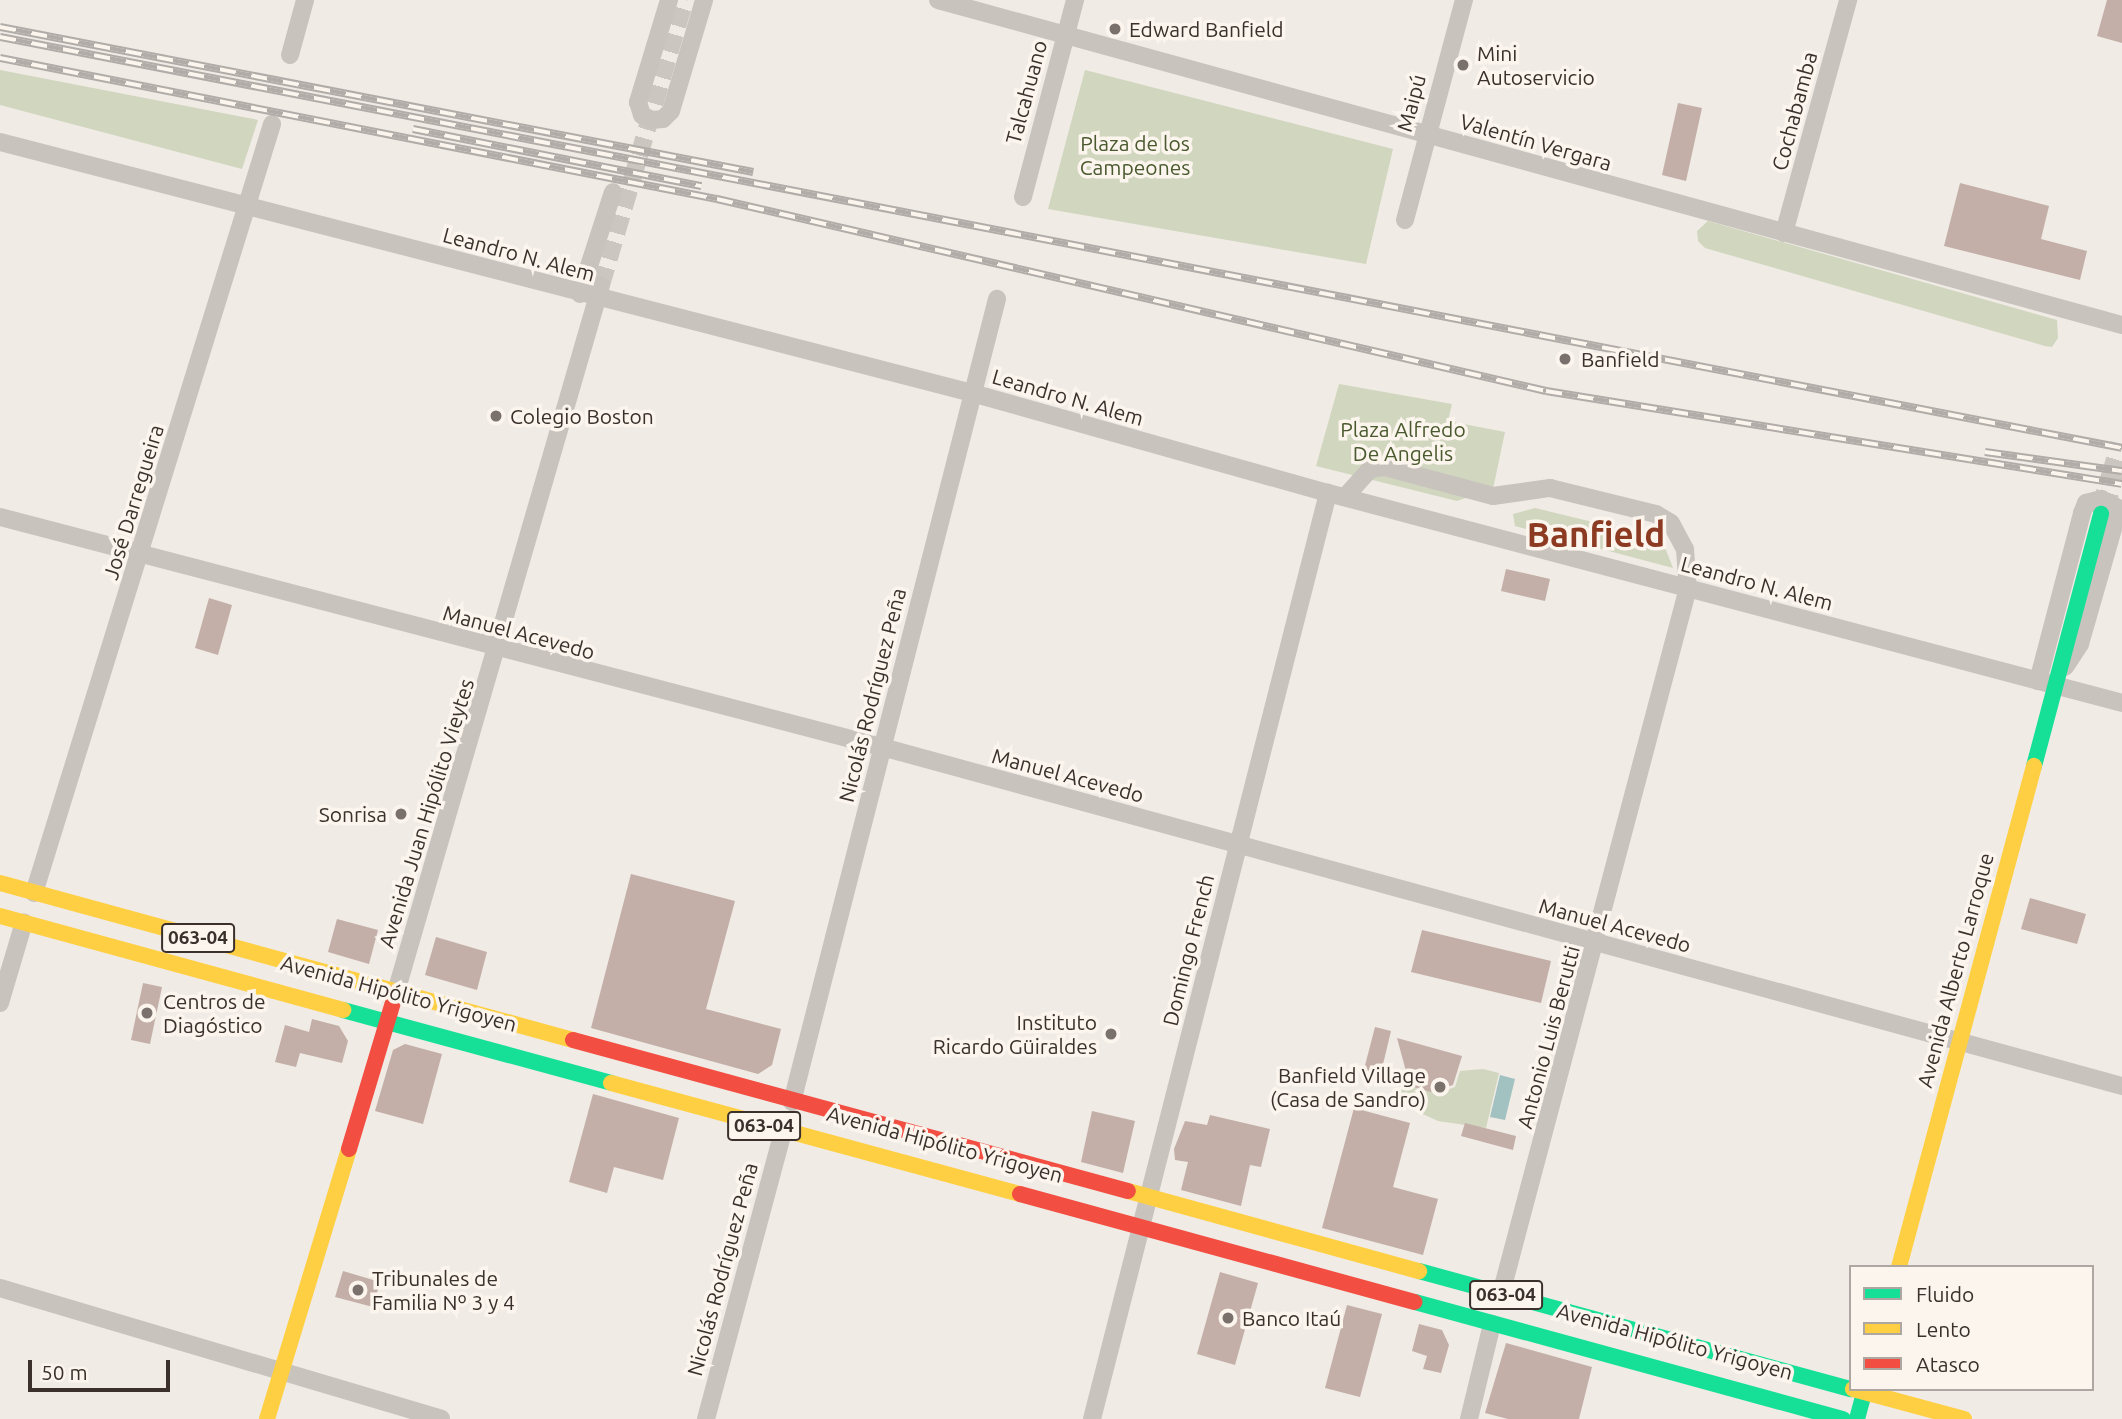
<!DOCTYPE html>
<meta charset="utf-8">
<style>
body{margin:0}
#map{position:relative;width:2122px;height:1419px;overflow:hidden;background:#f0ebe5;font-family:Ubuntu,sans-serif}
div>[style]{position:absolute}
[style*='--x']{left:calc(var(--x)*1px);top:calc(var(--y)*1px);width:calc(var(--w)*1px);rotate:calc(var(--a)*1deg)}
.green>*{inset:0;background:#d1d6bf}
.water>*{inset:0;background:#a1c2c1}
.building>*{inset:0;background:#c3afa7}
.street-tunnel>*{height:18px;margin-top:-9px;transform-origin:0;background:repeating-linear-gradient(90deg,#ccc6c0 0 18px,transparent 0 27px)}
.secondary-tunnel>*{height:23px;margin-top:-11.5px;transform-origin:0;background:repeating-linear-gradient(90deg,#ccc6c0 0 23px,transparent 0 34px)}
.street>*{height:18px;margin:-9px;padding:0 9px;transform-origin:9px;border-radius:9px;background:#c9c3be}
.fast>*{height:16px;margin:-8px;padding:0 8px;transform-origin:8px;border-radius:8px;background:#16e098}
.slow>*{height:16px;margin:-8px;padding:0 8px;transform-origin:8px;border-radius:8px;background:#ffcf43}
.jam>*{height:16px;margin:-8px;padding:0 8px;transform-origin:8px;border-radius:8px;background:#f24e42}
.rail>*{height:8px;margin-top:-4px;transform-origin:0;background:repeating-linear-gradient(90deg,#fbf5ee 0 16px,#b1aca8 0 32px);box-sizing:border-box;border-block:2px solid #b1aca8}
.dots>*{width:19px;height:19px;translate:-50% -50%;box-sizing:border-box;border:4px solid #fbf5ee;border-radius:50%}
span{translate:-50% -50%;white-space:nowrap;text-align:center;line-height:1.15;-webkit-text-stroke:7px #fbf5ee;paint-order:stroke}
.shield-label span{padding:2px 5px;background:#fbf5ee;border:2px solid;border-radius:5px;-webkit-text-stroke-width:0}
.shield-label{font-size:19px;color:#3b302b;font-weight:700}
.poi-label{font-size:21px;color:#3b302b}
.left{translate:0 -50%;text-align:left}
.right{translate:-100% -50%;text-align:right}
.street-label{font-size:21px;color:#3b302b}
.park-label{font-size:21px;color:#4a5a2e}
.town-label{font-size:35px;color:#8c3b22;font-weight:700}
.legend{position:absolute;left:1849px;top:1265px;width:245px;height:126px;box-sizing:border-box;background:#fbf5ee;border:2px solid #aea6a0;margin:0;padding:9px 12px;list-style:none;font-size:21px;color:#3b302b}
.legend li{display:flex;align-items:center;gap:14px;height:35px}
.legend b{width:35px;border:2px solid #aea6a0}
.scale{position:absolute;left:28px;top:1360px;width:142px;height:32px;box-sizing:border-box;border:4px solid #3b302b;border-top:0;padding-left:9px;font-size:21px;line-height:24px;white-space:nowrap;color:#3b302b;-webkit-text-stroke:5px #fbf5ee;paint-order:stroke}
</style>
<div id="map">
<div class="green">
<i style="clip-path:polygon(0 70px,258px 120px,242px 169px,0 105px)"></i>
<i style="clip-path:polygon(1085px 70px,1393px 149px,1366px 264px,1048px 209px)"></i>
<i style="clip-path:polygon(1708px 221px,2057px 320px,2058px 338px,2052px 347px,2045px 346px,1705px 248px,1698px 241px,1697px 231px)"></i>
<i style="clip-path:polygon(1339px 384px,1452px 404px,1448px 421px,1505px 432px,1493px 489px,1457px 501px,1316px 466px)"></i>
<i style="clip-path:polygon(1535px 508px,1642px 534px,1666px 550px,1673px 568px,1515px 526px,1513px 514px)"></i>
<i style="clip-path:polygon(1483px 1069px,1499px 1073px,1486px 1128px,1438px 1121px,1394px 1101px,1404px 1073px,1410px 1086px,1439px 1093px,1455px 1087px,1460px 1071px)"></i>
</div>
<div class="water">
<i style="clip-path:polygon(1500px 1075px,1515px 1079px,1505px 1120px,1490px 1117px)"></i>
</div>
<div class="building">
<i style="clip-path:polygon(2107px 0,2122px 0,2122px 43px,2097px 36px)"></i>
<i style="clip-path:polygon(1678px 103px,1702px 108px,1686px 181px,1662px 175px)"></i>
<i style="clip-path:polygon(1960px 183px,2049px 206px,2041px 239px,2087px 251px,2080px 280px,1944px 246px)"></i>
<i style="clip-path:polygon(1506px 569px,1550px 579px,1545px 601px,1501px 591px)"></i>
<i style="clip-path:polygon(209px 598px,232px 605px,218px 655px,195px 648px)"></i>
<i style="clip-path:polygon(631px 874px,735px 901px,706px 1009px,781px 1029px,772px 1065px,758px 1074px,591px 1028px)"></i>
<i style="clip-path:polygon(2030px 898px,2086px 914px,2077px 944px,2021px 929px)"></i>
<i style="clip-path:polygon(337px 919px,378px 930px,369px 964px,328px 952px)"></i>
<i style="clip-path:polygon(1422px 930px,1551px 961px,1541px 1003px,1411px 972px)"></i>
<i style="clip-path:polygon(436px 937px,487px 952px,477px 990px,425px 975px)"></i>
<i style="clip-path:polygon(143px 983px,162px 987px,150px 1044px,131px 1040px)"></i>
<i style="clip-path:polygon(312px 1019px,339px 1026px,348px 1041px,342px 1063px,300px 1053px,296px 1067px,275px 1062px,285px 1025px,309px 1032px)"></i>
<i style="clip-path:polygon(1375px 1027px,1391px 1031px,1379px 1081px,1362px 1077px)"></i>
<i style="clip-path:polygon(1397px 1038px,1462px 1056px,1453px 1085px,1431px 1092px,1410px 1086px)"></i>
<i style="clip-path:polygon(405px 1044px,442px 1054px,423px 1124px,375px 1111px,393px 1050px)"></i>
<i style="clip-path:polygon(593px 1094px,679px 1118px,663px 1180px,614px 1167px,607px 1193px,569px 1182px)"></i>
<i style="clip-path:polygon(1354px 1108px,1410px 1123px,1393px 1187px,1438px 1199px,1423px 1255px,1322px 1228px)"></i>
<i style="clip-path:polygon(1092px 1111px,1135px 1121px,1123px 1173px,1081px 1162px)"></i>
<i style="clip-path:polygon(1210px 1115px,1270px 1129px,1261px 1167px,1250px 1165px,1241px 1206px,1181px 1190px,1188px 1162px,1175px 1160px,1174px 1149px,1185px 1121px,1207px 1125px)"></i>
<i style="clip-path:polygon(1465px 1123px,1516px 1136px,1513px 1150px,1461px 1136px)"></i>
<i style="clip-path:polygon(343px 1271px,380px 1282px,373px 1307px,335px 1297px)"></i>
<i style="clip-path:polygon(1220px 1272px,1258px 1283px,1235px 1365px,1197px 1354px)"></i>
<i style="clip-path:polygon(1347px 1305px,1382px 1314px,1360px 1397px,1325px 1388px)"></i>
<i style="clip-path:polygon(1419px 1324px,1442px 1330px,1449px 1345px,1441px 1373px,1423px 1369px,1427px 1356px,1412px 1351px)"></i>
<i style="clip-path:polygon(1506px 1343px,1592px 1367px,1579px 1419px,1508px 1419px,1485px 1413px)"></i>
</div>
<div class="street-tunnel">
<i style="--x:601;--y:285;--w:297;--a:-73.6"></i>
</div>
<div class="secondary-tunnel">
<i style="--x:2101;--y:514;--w:73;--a:-73.3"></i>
</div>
<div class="street">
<i style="--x:669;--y:0;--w:107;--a:106.9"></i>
<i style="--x:638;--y:102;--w:14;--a:73"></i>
<i style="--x:642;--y:115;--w:11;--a:27"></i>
<i style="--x:652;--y:120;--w:11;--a:-5"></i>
<i style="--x:663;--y:119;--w:11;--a:-45"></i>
<i style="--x:671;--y:111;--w:116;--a:-73.4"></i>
<i style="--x:938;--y:0;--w:1228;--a:15.35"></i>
<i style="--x:290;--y:55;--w:57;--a:-74.7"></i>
<i style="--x:0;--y:142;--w:1004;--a:14.48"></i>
<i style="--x:972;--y:393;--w:370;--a:15.7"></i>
<i style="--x:1328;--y:493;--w:821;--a:14.81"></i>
<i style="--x:1023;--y:197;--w:204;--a:-75.2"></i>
<i style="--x:1405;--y:220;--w:228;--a:-75"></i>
<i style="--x:1784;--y:233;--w:242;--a:-74.6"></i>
<i style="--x:580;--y:294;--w:107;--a:-72.1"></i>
<i style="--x:1345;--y:497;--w:38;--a:-48"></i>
<i style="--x:1370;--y:469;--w:15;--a:-8"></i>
<i style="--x:1385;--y:467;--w:112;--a:15"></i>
<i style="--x:1493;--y:496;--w:58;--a:-8"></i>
<i style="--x:1550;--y:488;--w:109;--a:13.8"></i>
<i style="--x:1656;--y:514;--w:17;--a:31"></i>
<i style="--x:1671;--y:523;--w:30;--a:62"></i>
<i style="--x:1685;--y:549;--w:39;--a:86"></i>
<i style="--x:1688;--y:588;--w:730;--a:104.84"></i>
<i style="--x:0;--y:517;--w:911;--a:14.62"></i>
<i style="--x:882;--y:747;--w:1286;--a:15.29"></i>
<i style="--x:2038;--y:681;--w:174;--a:-75.3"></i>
<i style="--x:2082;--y:513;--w:11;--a:-68"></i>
<i style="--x:2086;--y:503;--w:16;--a:-15"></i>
<i style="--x:2101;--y:499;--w:17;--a:28"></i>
<i style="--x:2116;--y:507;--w:8;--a:83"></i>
<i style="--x:2117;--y:515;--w:134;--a:106"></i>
<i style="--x:2080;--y:644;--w:27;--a:123"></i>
<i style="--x:34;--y:893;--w:805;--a:-72.8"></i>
<i style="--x:396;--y:992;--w:736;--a:-73.83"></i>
<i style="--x:0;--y:1003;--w:84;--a:-73.5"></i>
<i style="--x:792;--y:1102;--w:829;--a:-75.68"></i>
<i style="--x:0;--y:1288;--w:460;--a:16.5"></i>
<i style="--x:706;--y:1419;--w:298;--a:-75"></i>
<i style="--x:1092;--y:1419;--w:956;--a:-75.7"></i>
<i style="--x:1469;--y:1419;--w:98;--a:-76.4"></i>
</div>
<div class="fast">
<i style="--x:2034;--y:766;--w:261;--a:-75.1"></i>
<i style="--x:343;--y:1010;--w:278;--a:15.2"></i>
<i style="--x:1419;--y:1271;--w:448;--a:15.3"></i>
<i style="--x:1415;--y:1302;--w:444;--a:15.3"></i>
<i style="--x:1857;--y:1419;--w:31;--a:-75"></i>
</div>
<div class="slow">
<i style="--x:0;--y:883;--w:594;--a:15.32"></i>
<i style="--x:0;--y:916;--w:356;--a:15.3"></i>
<i style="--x:611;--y:1083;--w:424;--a:15.2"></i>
<i style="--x:1128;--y:1191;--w:302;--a:15.4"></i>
<i style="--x:1899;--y:1267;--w:519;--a:-74.92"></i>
<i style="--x:1853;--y:1389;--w:115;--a:15.1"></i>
<i style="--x:267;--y:1419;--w:282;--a:-73.1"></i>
</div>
<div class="jam">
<i style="--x:573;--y:1040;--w:575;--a:15.22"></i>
<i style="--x:349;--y:1149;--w:164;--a:-73.3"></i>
<i style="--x:1020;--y:1194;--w:409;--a:15.3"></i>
</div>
<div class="rail">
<i style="--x:0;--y:27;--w:767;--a:10.9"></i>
<i style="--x:0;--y:37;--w:2161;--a:10.96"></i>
<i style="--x:0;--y:58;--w:731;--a:11.13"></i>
<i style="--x:717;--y:199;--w:851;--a:13.04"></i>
<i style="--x:1546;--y:391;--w:583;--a:9.17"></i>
<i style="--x:413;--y:129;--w:294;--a:11.2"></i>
<i style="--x:1985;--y:452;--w:138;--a:7.9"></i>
</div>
<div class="dots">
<i style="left:1115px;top:29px;background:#7a716c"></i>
<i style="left:1463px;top:65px;background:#7a716c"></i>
<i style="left:1565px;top:359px;background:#7a716c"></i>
<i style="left:496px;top:416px;background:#7a716c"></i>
<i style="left:401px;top:814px;background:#7a716c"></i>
<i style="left:147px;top:1013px;background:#7a716c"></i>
<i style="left:1111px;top:1034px;background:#7a716c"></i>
<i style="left:1440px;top:1087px;background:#7a716c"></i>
<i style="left:358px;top:1290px;background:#7a716c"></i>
<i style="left:1228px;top:1318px;background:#7a716c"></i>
</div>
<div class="shield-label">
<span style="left:198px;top:938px">063-04</span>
<span style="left:764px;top:1126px">063-04</span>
<span style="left:1506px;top:1295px">063-04</span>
</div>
<div class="poi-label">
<span class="left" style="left:1129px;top:29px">Edward Banfield</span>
<span class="left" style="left:1477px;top:65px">Mini<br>Autoservicio</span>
<span class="left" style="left:1581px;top:359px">Banfield</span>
<span class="left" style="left:510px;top:416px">Colegio Boston</span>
<span class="right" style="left:387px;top:814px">Sonrisa</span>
<span class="left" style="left:163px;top:1013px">Centros de<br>Diagóstico</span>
<span class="right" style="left:1097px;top:1034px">Instituto<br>Ricardo Güiraldes</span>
<span class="right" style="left:1426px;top:1087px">Banfield Village<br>(Casa de Sandro)</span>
<span class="left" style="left:372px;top:1290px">Tribunales de<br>Familia Nº 3 y 4</span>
<span class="left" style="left:1242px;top:1318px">Banco Itaú</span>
</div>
<div class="street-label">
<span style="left:1026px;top:92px;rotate:-75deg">Talcahuano</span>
<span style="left:1411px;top:103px;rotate:-75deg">Maipú</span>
<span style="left:1794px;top:111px;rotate:-75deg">Cochabamba</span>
<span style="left:1536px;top:142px;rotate:16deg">Valentín Vergara</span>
<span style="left:519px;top:254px;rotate:15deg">Leandro N. Alem</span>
<span style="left:1068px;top:397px;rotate:16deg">Leandro N. Alem</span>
<span style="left:133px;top:502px;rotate:-73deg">José Darregueira</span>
<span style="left:1757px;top:583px;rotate:15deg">Leandro N. Alem</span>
<span style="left:519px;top:632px;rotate:15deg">Manuel Acevedo</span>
<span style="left:872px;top:695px;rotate:-76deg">Nicolás Rodríguez Peña</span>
<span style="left:1068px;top:775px;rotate:15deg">Manuel Acevedo</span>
<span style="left:426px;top:813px;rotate:-73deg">Avenida Juan Hipólito Vieytes</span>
<span style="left:1615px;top:925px;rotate:15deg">Manuel Acevedo</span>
<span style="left:1188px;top:950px;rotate:-76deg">Domingo French</span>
<span style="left:1955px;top:970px;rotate:-75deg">Avenida Alberto Larroque</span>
<span style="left:399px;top:993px;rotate:15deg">Avenida Hipólito Yrigoyen</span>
<span style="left:1548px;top:1037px;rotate:-75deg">Antonio Luis Berutti</span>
<span style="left:945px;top:1144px;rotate:15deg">Avenida Hipólito Yrigoyen</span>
<span style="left:722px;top:1269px;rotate:-75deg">Nicolás Rodríguez Peña</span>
<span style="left:1675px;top:1341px;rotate:15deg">Avenida Hipólito Yrigoyen</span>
</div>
<div class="park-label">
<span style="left:1135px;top:155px">Plaza de los<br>Campeones</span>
<span style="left:1403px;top:441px">Plaza Alfredo<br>De Angelis</span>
</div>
<div class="town-label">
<span style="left:1596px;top:534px">Banfield</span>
</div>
<ul class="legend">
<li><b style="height:9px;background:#16e098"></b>Fluido</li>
<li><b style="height:9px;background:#ffcf43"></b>Lento</li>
<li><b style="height:9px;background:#f24e42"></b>Atasco</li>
</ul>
<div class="scale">50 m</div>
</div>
